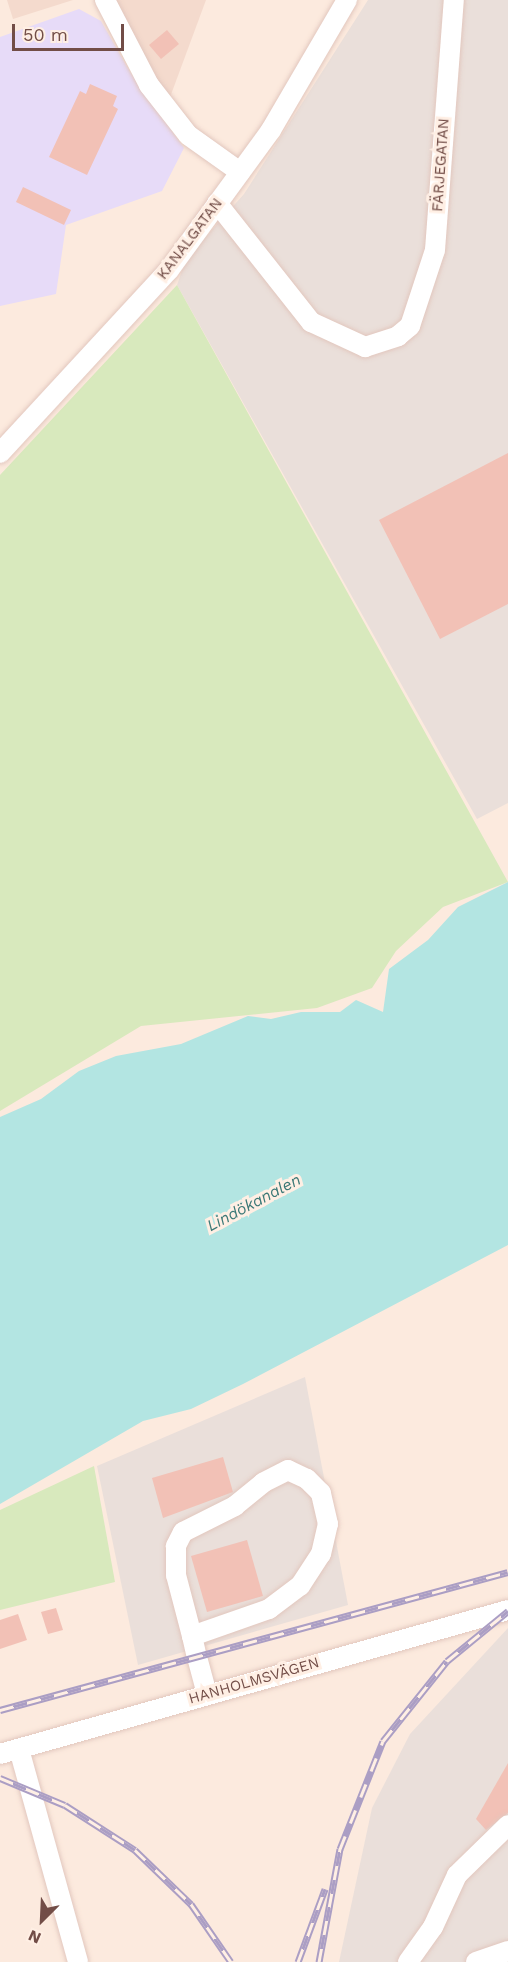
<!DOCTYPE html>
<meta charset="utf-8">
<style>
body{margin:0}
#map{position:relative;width:508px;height:1962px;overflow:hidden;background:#fceade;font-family:"Work Sans",sans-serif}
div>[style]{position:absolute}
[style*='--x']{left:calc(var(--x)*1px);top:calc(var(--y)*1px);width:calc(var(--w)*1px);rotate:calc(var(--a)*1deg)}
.residential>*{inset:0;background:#f4dacd}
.industrial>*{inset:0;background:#eadfda}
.education>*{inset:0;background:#e7dbf8}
.green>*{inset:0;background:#d8e9bd}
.water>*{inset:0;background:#b3e5e2}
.building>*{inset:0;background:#f2c1b6}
.roads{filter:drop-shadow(0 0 2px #e2c7be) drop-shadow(0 0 2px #e2c7be)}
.minor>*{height:20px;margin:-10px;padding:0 10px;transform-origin:10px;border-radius:10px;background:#fff}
.rail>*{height:7px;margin-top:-3.5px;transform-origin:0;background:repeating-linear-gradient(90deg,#ffefe4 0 14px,#ab9ec4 0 28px);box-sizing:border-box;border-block:2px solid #ab9ec4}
span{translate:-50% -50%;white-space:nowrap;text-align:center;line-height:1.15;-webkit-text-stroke:6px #ffefe4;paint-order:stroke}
.street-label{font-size:15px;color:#724d47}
.water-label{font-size:16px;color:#3b7876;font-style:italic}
.north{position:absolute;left:12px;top:1890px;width:60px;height:60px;-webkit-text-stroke:4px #ffefe4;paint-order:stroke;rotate:204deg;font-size:16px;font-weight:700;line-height:24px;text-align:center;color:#724d47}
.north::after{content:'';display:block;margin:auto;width:21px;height:27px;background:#724d47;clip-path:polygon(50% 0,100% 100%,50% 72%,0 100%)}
.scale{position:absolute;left:12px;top:24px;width:112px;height:27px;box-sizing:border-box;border:3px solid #724d47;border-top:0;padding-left:8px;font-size:18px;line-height:21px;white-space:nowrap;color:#724d47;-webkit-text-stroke:4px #ffefe4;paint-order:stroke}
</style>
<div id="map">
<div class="residential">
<i style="clip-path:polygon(7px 0,73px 0,13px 19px)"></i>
<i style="clip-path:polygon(111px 0,206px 0,169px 100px)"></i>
</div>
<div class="industrial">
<i style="clip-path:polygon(368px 0,508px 0,508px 803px,477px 819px,177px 285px,186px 259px,244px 194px)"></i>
<i style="clip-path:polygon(305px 1377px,348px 1605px,138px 1665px,97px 1466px)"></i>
<i style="clip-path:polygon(508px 1628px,508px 1962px,339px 1962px,372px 1808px,410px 1734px)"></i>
</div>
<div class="education">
<i style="clip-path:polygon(79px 9px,101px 21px,130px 72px,184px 148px,162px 191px,66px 225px,56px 294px,0 306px,0 37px)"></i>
</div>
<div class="green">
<i style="clip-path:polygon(177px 285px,508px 882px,443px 907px,396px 951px,372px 988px,317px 1008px,141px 1026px,0 1111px,0 475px)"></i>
<i style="clip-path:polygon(94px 1466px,115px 1582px,0 1610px,0 1510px)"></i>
</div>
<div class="water">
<i style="clip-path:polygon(508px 882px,508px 1245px,243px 1384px,191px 1409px,143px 1421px,0 1504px,0 1117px,41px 1099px,79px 1071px,116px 1056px,181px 1044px,248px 1016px,271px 1019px,301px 1012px,340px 1012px,356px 1000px,383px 1012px,389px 969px,428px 940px,458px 907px)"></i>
</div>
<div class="building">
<i style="clip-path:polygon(167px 30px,179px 44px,161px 59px,149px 45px)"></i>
<i style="clip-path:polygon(90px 84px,117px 96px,113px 106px,118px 109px,87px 175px,49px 157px,80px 91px,86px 94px)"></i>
<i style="clip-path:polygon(23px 187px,71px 210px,64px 225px,16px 202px)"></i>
<i style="clip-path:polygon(508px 453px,508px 604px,440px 639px,379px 520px)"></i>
<i style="clip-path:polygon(223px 1457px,233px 1492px,163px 1518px,152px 1478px)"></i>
<i style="clip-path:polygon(247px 1540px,263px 1596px,207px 1612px,191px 1556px)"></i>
<i style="clip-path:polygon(56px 1608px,63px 1630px,48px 1634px,41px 1612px)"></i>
<i style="clip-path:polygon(18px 1614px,27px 1640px,0 1649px,0 1620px)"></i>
<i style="clip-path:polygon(508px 1763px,508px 1813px,486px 1830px,476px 1819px)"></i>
</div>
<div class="roads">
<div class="minor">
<i style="--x:105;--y:0;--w:96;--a:62.6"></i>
<i style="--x:149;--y:85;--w:63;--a:52"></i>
<i style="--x:188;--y:135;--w:64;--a:35.4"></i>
<i style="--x:217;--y:203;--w:152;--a:51.7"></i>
<i style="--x:311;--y:322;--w:60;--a:24.8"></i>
<i style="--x:365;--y:347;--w:35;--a:-18"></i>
<i style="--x:398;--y:336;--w:16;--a:-40"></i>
<i style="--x:410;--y:326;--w:80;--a:-71.8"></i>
<i style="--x:435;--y:250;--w:251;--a:-85.7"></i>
<i style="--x:0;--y:453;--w:249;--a:-47.3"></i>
<i style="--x:169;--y:270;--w:173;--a:-53.9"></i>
<i style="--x:271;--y:130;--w:151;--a:-59.7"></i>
<i style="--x:192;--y:1636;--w:82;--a:-19.3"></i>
<i style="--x:269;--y:1609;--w:39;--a:-37"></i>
<i style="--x:300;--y:1586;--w:38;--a:-57"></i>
<i style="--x:321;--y:1554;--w:31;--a:-77"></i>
<i style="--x:328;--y:1524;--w:32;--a:-103"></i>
<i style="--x:321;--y:1493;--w:20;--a:-135"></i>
<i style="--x:307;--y:1479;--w:21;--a:-155"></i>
<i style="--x:288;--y:1470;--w:28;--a:153"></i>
<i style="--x:263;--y:1483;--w:36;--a:141"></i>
<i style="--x:235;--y:1506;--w:58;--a:153.4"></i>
<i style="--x:183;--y:1532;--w:16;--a:117"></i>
<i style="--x:176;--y:1546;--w:29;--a:90"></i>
<i style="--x:176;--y:1575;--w:63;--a:75.3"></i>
<i style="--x:192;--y:1636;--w:22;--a:77"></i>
<i style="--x:197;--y:1657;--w:38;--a:75"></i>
<i style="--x:19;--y:1749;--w:221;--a:74.5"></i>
<i style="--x:0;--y:1754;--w:528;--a:-15.83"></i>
<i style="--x:408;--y:1962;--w:43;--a:-54.5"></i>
<i style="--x:433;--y:1927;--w:57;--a:-65.2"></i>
<i style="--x:457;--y:1875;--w:71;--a:-44.4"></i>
<i style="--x:476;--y:1962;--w:34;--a:-19"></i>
</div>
</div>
<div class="rail">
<i style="--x:0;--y:1710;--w:526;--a:-15.2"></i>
<i style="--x:0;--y:1778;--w:70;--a:22.6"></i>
<i style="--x:65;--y:1805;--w:83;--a:32.7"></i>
<i style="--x:135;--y:1850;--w:78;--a:44"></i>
<i style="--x:191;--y:1904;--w:70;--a:55.4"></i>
<i style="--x:298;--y:1962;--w:78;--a:-69.7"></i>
<i style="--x:319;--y:1962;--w:115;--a:-79.5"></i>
<i style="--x:340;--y:1849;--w:116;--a:-68.3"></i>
<i style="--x:383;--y:1741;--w:102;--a:-51.3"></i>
<i style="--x:447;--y:1661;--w:79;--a:-39.3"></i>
</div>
<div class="street-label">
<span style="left:441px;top:165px;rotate:-86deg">FÄRJEGATAN</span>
<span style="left:190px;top:239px;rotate:-53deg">KANALGATAN</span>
<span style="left:254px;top:1681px;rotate:-16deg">HANHOLMSVÄGEN</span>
</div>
<div class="water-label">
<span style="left:254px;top:1203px;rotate:-28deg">Lindökanalen</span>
</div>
<div class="north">N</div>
<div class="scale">50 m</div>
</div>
